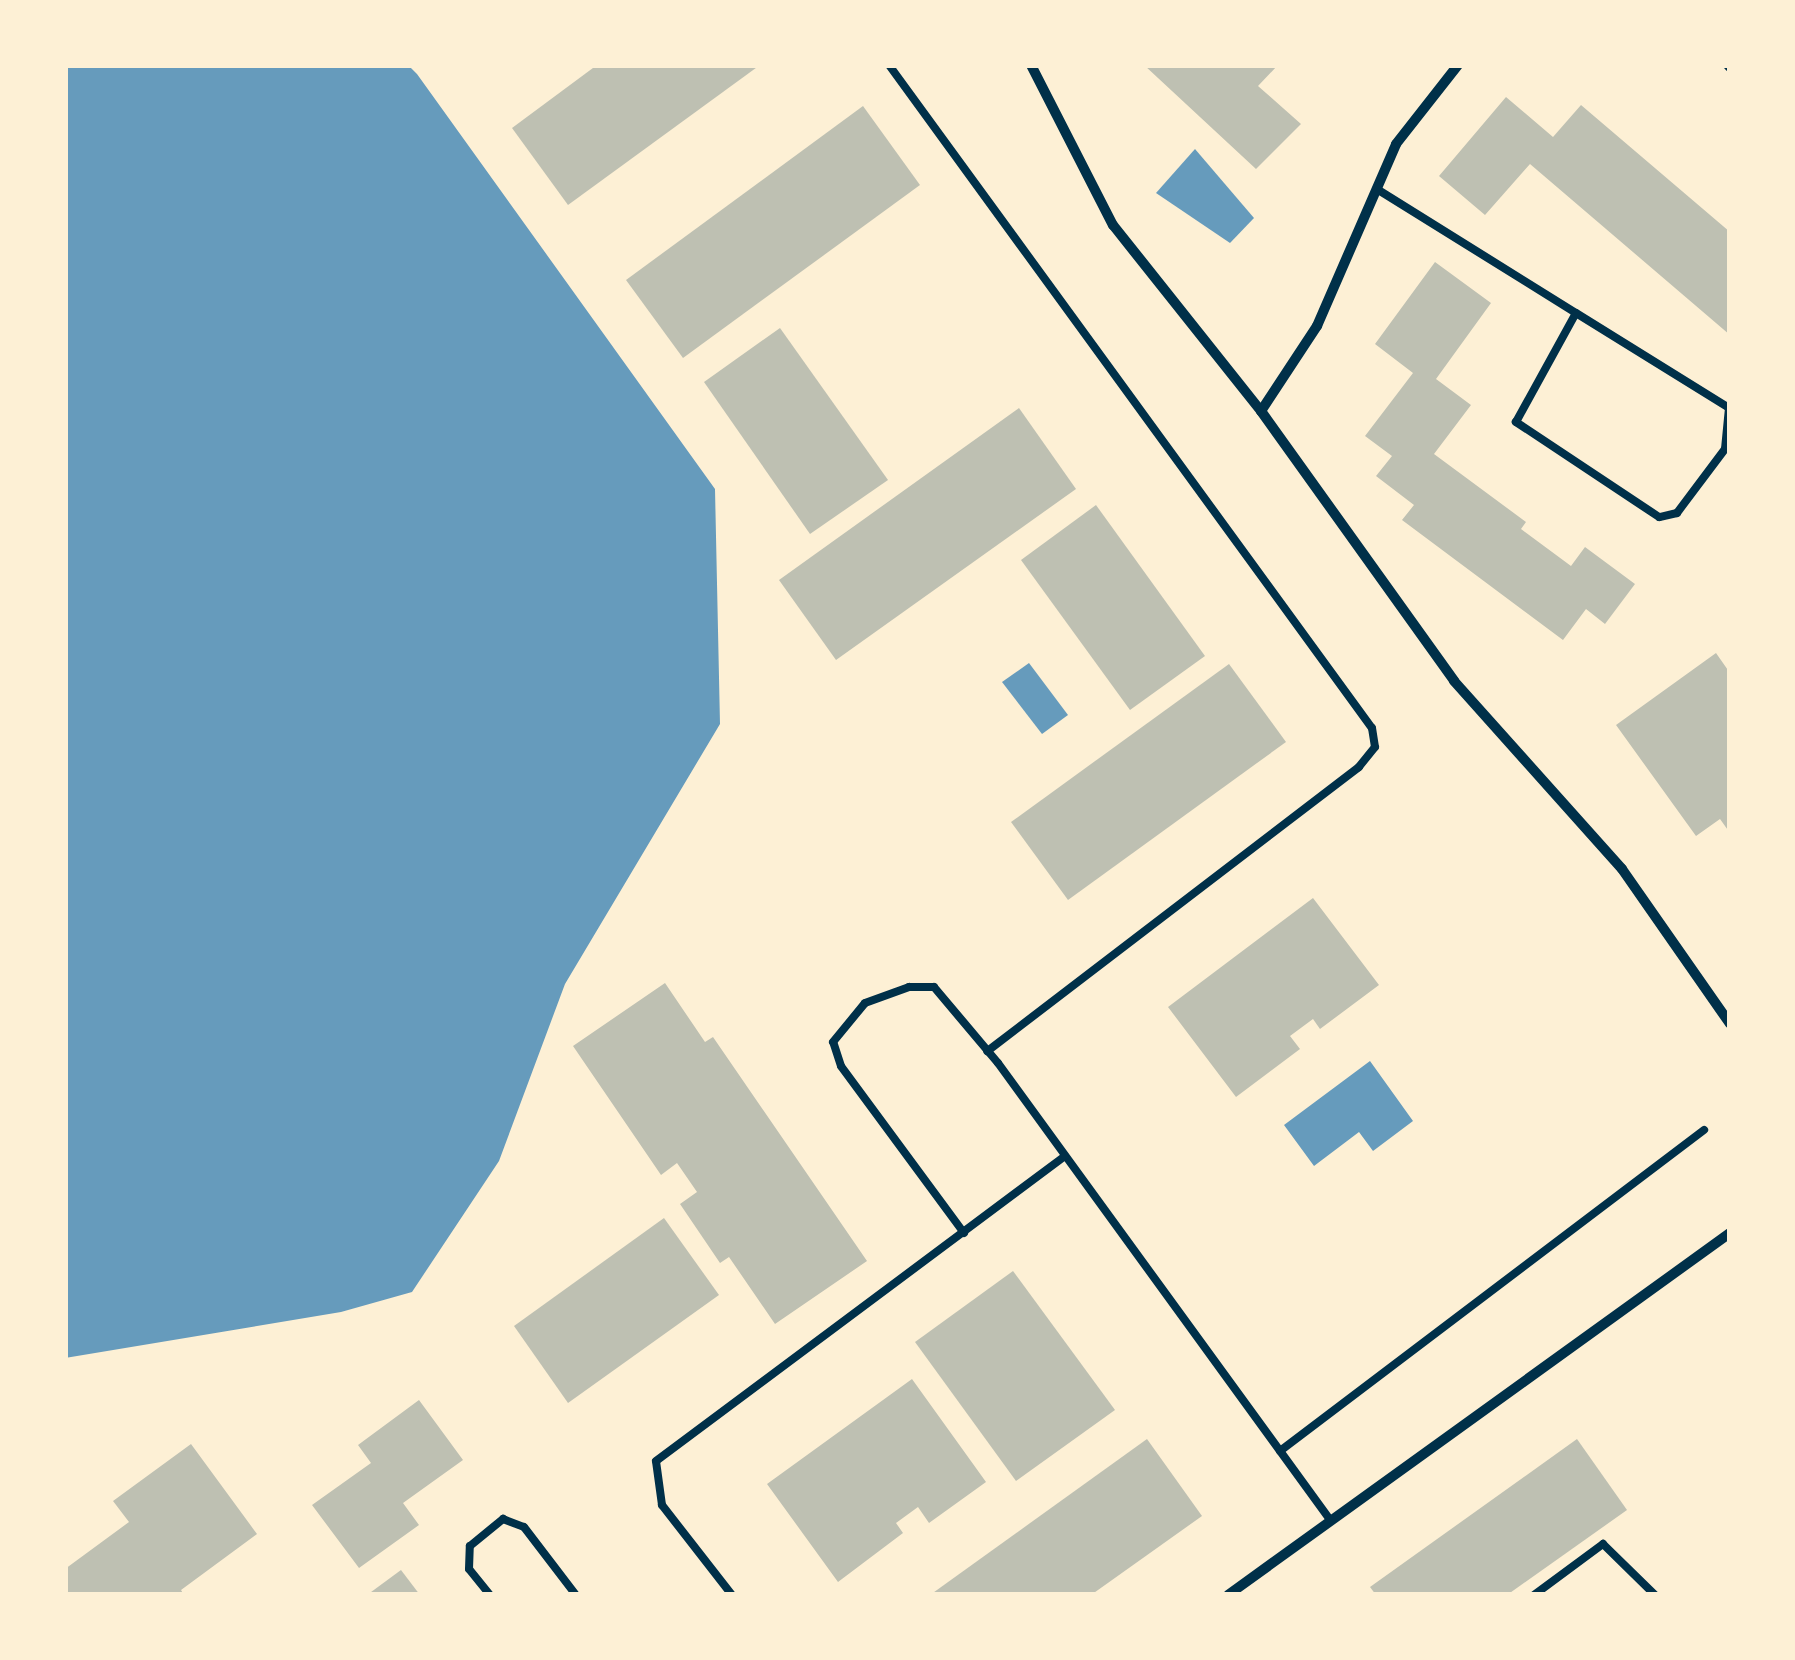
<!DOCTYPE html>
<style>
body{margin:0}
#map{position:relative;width:1795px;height:1660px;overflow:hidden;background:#fdf0d5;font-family:"Alegreya Sans",sans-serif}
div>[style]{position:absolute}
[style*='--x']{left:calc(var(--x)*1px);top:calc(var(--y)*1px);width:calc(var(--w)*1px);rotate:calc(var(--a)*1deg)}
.water>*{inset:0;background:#669bbc}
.building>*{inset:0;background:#bec0b2}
.service>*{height:8px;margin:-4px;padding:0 4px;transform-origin:4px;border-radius:4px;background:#003049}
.minor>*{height:10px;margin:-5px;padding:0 5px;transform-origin:5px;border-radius:5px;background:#003049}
span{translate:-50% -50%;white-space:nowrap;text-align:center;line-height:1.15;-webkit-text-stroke:10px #fdf0d5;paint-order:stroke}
.frame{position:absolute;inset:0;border:68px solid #fdf0d5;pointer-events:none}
</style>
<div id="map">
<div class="water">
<i style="clip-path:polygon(65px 65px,408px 65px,417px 74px,715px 489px,720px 724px,565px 984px,499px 1161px,412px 1292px,341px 1312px,65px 1358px)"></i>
<i style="clip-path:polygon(1195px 149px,1254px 218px,1230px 243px,1156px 193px)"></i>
<i style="clip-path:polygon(1029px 663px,1068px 715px,1042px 734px,1002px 682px)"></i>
<i style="clip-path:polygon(1370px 1061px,1413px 1121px,1373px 1151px,1359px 1132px,1314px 1166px,1284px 1125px)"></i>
</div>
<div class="building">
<i style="clip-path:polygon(597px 65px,760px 65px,568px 205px,512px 128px)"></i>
<i style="clip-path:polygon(1144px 65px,1278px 65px,1258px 86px,1301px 124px,1256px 169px)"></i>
<i style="clip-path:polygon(1506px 97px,1553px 137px,1581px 105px,1730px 232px,1730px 335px,1530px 164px,1485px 215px,1439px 176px)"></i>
<i style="clip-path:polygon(863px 106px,920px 185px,683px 358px,626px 280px)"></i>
<i style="clip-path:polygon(1435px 262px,1491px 303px,1436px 379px,1471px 405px,1434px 454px,1526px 522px,1521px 529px,1571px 566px,1585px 547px,1635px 584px,1605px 624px,1586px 609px,1563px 640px,1402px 520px,1414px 505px,1376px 476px,1392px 456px,1365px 436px,1413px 373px,1375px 344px)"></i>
<i style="clip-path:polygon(780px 328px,888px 480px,810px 534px,704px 382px)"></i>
<i style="clip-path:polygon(1019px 408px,1076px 489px,836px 660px,779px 580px)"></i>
<i style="clip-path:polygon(1096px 505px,1205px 656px,1130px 710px,1021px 560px)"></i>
<i style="clip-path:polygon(1716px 653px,1730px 673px,1730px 833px,1720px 819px,1696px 836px,1616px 725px)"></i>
<i style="clip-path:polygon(1229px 664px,1286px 742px,1068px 900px,1011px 822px)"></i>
<i style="clip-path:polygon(1313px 898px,1379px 985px,1320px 1029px,1313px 1019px,1290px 1036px,1300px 1049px,1236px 1097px,1168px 1007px)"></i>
<i style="clip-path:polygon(665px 983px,705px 1042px,713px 1037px,867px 1261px,775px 1324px,729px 1257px,720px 1263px,680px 1204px,697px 1192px,677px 1163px,661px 1175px,573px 1046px)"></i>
<i style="clip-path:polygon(664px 1218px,719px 1295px,568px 1403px,514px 1326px)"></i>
<i style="clip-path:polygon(1013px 1271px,1115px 1410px,1016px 1481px,915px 1342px)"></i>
<i style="clip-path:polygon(912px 1379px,986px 1482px,929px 1523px,918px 1507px,896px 1523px,903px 1533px,838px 1582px,767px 1484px)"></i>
<i style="clip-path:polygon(419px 1400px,463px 1460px,403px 1503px,419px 1525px,359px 1568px,312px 1505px,371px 1463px,358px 1445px)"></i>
<i style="clip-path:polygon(1147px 1439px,1202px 1516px,1091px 1595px,930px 1595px)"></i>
<i style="clip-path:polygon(1577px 1439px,1627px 1510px,1507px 1595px,1376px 1595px,1370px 1587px)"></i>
<i style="clip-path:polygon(191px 1444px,257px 1534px,181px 1590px,184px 1595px,65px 1595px,65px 1569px,129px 1522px,113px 1501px)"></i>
<i style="clip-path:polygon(401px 1570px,420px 1595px,367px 1595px)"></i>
</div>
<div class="service">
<i style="--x:889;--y:65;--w:820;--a:53.93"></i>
<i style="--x:1372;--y:728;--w:19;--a:81"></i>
<i style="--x:1375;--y:747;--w:26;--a:129"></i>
<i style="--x:1359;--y:767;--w:468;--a:142.6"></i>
<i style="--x:1380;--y:191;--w:231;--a:31.9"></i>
<i style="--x:1576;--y:313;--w:180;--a:31.8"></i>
<i style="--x:1729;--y:408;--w:41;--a:95.6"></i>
<i style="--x:1725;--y:449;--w:80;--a:126.9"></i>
<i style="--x:1677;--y:513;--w:18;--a:167"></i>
<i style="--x:1659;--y:517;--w:172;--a:-146.4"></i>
<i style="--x:1516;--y:422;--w:124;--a:-61.2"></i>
<i style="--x:964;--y:1233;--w:207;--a:-126.4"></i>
<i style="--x:841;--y:1066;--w:25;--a:-108"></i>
<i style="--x:833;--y:1042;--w:50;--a:-50.6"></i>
<i style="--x:865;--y:1003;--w:47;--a:-20"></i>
<i style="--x:909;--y:987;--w:25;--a:0"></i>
<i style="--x:934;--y:987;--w:99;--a:49.9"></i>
<i style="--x:998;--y:1063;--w:566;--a:53.98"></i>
<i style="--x:1280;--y:1451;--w:532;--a:-37.13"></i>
<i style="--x:490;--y:1595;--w:33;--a:-129"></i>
<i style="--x:469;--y:1569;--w:23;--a:-88"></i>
<i style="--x:470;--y:1546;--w:43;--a:-39.3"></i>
<i style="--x:503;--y:1519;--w:22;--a:21"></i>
<i style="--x:524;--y:1527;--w:86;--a:52.6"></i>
<i style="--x:732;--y:1595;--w:114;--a:-127.9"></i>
<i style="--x:662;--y:1505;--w:44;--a:-97.8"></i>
<i style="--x:656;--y:1461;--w:510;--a:-36.71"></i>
<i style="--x:1534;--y:1595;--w:86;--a:-36.5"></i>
<i style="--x:1603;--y:1544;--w:73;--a:44.4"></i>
</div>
<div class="minor">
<i style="--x:1031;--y:65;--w:180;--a:62.9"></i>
<i style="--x:1113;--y:225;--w:238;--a:51.5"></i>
<i style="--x:1261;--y:411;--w:332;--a:54.4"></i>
<i style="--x:1454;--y:681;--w:252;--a:48.2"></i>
<i style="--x:1622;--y:869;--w:189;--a:55.1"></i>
<i style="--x:1728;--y:65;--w:3;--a:45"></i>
<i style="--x:1261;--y:411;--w:102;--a:-56.6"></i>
<i style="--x:1317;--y:326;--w:198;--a:-66.5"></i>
<i style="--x:1396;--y:144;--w:100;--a:-51.9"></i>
<i style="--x:1228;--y:1595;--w:619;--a:-35.8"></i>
</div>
<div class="frame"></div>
</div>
